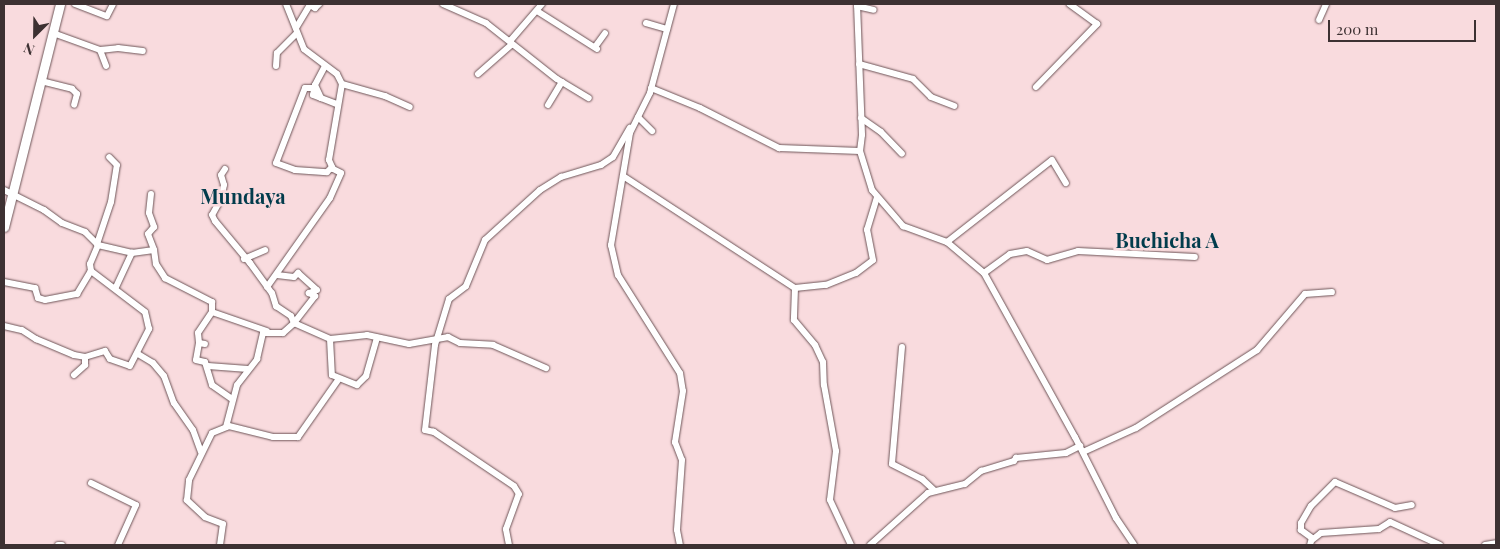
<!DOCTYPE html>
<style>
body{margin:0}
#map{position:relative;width:1500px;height:549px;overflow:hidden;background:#f9dbde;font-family:"Playfair Display",serif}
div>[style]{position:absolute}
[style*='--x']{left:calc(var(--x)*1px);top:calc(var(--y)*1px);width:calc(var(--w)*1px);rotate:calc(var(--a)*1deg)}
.roads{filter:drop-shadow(0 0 1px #6e5558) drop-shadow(0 0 1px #6e5558)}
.minor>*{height:6px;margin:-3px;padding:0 3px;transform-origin:3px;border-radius:3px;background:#fff}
.secondary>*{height:9px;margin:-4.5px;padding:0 4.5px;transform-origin:4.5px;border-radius:4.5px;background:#fff}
span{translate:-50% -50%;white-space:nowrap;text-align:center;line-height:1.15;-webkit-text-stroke:5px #f9dbde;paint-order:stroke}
.quarter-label{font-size:20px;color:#023c4c;font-weight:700}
.frame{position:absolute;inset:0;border:5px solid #3d3132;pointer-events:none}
.north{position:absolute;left:10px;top:10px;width:50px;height:50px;-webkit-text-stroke:4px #f9dbde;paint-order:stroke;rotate:203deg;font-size:14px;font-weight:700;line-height:20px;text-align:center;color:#3d3132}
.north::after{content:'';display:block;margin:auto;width:18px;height:22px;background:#3d3132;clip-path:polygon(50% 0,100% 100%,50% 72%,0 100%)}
.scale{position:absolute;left:1328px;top:20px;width:148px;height:22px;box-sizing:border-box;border:2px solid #3d3132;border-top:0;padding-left:6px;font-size:15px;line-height:18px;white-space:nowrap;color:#3d3132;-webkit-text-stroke:4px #f9dbde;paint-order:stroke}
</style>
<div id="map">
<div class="roads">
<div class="minor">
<i style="--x:75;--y:4;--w:34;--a:21"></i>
<i style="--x:107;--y:16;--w:13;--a:-63"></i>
<i style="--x:443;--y:4;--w:47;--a:23.8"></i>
<i style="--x:486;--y:23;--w:90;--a:38.3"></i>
<i style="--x:557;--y:79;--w:37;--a:31"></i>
<i style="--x:674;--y:4;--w:92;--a:105.1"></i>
<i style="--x:650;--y:93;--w:45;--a:116.6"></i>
<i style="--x:630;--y:133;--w:114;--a:99.6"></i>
<i style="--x:611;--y:245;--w:31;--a:77"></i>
<i style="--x:618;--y:275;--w:116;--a:57.7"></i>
<i style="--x:680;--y:373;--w:18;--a:81"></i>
<i style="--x:683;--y:391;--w:52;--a:98.9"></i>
<i style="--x:675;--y:442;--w:19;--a:69"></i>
<i style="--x:682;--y:460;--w:70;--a:94.1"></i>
<i style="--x:677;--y:530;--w:15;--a:79"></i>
<i style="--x:857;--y:4;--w:131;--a:87.8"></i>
<i style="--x:862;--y:135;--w:16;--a:97"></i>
<i style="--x:860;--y:151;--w:41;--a:72.9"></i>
<i style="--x:872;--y:190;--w:48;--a:49.3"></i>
<i style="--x:903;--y:226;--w:47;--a:20"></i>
<i style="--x:947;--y:242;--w:48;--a:40"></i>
<i style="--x:984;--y:273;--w:188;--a:61"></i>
<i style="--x:1075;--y:437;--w:91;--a:63.2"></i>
<i style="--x:1116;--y:518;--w:32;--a:56"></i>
<i style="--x:857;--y:6;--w:17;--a:13"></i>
<i style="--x:537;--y:11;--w:71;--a:32.3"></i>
<i style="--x:1319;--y:20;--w:17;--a:-66"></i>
<i style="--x:646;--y:23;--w:22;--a:16"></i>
<i style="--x:296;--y:28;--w:27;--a:-59"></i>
<i style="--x:310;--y:5;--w:6;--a:31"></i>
<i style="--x:315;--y:8;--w:6;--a:-45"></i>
<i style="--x:53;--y:33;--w:50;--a:19.9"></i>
<i style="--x:100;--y:50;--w:18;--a:-6"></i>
<i style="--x:118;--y:48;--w:25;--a:7"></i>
<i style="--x:595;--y:47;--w:17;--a:-54"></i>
<i style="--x:100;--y:50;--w:17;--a:69"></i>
<i style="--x:859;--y:64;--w:56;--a:15.5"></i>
<i style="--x:913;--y:79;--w:25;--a:45"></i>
<i style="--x:931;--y:97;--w:25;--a:21"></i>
<i style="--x:276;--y:66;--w:13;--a:-86"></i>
<i style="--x:277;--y:53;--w:28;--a:-45"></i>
<i style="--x:325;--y:66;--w:21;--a:118"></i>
<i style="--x:315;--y:85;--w:14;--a:65"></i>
<i style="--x:321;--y:98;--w:17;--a:21"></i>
<i style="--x:478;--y:74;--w:44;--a:-41.3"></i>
<i style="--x:511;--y:45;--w:5;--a:-90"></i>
<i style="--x:511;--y:40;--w:48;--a:-49.3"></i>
<i style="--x:41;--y:81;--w:32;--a:14"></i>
<i style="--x:72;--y:89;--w:7;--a:45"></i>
<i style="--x:77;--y:94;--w:11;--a:105"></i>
<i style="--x:342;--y:84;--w:45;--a:15.6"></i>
<i style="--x:385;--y:96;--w:27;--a:24"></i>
<i style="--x:315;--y:86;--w:9;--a:103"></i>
<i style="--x:313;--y:95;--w:9;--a:21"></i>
<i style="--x:1036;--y:87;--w:88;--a:-45.9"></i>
<i style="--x:1097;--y:24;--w:34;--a:-144"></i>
<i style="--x:313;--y:88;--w:8;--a:180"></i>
<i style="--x:305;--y:88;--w:80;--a:111.1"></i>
<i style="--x:276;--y:163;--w:20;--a:20"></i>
<i style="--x:295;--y:170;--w:32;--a:4"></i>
<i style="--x:327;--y:172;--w:7;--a:-45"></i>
<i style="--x:651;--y:88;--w:53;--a:22.2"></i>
<i style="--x:700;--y:108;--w:89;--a:26.9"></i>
<i style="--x:779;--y:148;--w:81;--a:2.1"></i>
<i style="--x:548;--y:105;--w:27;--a:-59"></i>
<i style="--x:638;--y:117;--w:20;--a:45"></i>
<i style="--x:861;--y:118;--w:24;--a:35"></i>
<i style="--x:881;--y:132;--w:30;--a:46"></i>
<i style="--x:225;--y:169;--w:7;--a:124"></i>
<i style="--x:221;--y:175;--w:10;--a:73"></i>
<i style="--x:224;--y:185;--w:14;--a:102"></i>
<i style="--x:221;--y:199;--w:18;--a:119"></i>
<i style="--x:212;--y:215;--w:7;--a:63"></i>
<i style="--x:215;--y:221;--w:55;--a:50.2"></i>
<i style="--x:250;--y:263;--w:37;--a:54"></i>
<i style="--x:272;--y:293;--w:14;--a:73"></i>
<i style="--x:276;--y:306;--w:18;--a:34"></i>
<i style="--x:291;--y:316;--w:8;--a:67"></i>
<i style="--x:623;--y:176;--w:205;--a:33.1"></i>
<i style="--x:795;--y:288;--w:32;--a:92"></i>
<i style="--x:794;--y:320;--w:33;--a:50"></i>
<i style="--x:815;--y:345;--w:19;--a:65"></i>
<i style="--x:823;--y:362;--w:23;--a:88"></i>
<i style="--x:824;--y:385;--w:67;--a:79.7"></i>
<i style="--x:836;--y:451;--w:49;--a:97"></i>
<i style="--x:830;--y:500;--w:50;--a:65"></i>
<i style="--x:4;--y:190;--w:45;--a:26.6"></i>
<i style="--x:44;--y:210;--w:22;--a:36"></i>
<i style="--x:62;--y:223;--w:25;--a:21"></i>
<i style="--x:85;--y:232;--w:18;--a:45"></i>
<i style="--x:98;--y:245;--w:35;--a:13"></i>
<i style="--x:151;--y:194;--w:19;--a:96"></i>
<i style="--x:149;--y:213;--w:15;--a:70"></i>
<i style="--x:154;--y:227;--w:9;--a:131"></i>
<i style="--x:148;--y:234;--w:17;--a:69"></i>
<i style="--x:947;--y:242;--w:133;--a:-38"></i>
<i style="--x:1052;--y:160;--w:27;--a:59"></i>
<i style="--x:97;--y:244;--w:44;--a:-71.6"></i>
<i style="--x:111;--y:202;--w:37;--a:-81"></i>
<i style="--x:117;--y:165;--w:11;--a:-135"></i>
<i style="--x:244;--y:259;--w:23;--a:-23"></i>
<i style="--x:984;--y:273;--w:32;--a:-36"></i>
<i style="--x:1010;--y:254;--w:17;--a:-10"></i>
<i style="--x:1027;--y:251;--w:22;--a:24"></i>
<i style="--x:1047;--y:260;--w:32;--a:-16"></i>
<i style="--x:1078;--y:251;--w:117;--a:2.9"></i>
<i style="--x:277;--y:275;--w:17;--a:7"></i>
<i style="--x:294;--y:277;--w:6;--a:-45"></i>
<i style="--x:298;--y:273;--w:25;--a:42"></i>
<i style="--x:317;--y:290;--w:9;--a:159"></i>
<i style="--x:309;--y:293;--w:7;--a:27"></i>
<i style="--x:315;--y:296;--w:34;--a:128"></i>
<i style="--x:4;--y:282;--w:32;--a:11"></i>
<i style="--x:35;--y:288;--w:10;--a:73"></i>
<i style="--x:38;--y:298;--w:7;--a:16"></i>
<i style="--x:45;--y:300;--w:33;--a:-11"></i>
<i style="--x:77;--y:294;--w:27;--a:-59"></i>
<i style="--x:91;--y:271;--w:7;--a:-98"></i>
<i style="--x:90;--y:264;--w:21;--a:-67"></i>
<i style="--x:116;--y:287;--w:38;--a:-65"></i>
<i style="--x:132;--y:253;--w:22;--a:-8"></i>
<i style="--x:154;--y:250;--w:14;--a:82"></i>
<i style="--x:156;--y:264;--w:17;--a:57"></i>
<i style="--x:165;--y:278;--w:53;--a:27.1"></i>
<i style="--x:212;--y:302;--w:10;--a:90"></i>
<i style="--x:212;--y:312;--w:25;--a:124"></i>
<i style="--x:198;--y:333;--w:10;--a:84"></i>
<i style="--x:199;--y:343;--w:6;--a:9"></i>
<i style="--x:267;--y:287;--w:109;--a:-54.7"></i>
<i style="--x:330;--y:198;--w:27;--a:-66"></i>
<i style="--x:341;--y:173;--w:9;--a:-153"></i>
<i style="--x:333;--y:169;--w:10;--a:-114"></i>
<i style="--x:329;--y:160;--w:77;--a:-80.3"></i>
<i style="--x:342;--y:84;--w:11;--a:-117"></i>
<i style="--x:337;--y:74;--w:41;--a:-142.9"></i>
<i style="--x:304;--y:49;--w:48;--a:-111.8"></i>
<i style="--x:795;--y:288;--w:31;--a:-6"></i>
<i style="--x:826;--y:285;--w:32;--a:-22"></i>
<i style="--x:856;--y:273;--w:21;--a:-37"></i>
<i style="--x:873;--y:260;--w:31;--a:-101"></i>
<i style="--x:867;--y:230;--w:34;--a:-73"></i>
<i style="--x:212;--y:312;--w:58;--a:19.1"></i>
<i style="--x:4;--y:326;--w:18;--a:13"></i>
<i style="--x:22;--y:330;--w:17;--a:33"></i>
<i style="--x:36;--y:339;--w:41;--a:22.8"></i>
<i style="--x:74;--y:355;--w:11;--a:10"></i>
<i style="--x:85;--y:357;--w:21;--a:-17"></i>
<i style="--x:105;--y:351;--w:9;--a:58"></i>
<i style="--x:110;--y:359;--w:21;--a:19"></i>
<i style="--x:130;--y:366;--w:42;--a:-62.8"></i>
<i style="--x:149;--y:329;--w:17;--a:-103"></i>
<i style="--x:145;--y:312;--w:68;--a:-142.8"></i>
<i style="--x:330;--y:339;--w:36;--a:87"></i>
<i style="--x:332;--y:375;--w:27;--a:22"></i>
<i style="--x:357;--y:385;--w:13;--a:-45"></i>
<i style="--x:366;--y:376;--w:40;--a:-74"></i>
<i style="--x:199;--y:343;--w:17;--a:100"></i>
<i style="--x:196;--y:360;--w:9;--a:13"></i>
<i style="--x:205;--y:362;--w:24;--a:73"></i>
<i style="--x:212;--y:385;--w:24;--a:35"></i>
<i style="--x:902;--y:347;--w:117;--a:94.9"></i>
<i style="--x:892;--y:464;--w:34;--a:27"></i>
<i style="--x:922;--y:479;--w:16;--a:43"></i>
<i style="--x:138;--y:354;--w:17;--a:31"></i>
<i style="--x:153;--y:363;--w:17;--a:50"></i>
<i style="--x:164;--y:376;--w:29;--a:70"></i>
<i style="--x:174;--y:403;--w:33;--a:55"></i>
<i style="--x:193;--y:430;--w:23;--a:70"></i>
<i style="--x:208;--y:366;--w:40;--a:4.3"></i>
<i style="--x:74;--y:375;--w:15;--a:-42"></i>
<i style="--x:85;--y:365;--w:8;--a:-90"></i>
<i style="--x:226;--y:427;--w:43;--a:-75.3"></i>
<i style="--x:237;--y:385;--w:33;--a:-52"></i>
<i style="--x:257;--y:359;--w:27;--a:-77"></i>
<i style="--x:263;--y:333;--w:20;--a:0"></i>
<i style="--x:283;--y:333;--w:15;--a:-42"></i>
<i style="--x:294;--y:323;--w:39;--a:24"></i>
<i style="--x:330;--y:339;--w:37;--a:-6"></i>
<i style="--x:367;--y:335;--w:43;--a:12.1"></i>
<i style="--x:409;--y:344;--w:40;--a:-10"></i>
<i style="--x:448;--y:337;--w:13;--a:27"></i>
<i style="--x:460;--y:343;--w:33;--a:3"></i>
<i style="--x:493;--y:345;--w:58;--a:23.5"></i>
<i style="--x:1083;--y:452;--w:58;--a:-24.4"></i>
<i style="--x:1136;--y:428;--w:144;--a:-32.8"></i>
<i style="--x:1257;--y:350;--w:74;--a:-49.4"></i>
<i style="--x:1305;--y:294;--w:27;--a:-4"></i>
<i style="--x:91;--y:483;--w:50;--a:26.1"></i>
<i style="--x:136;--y:505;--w:44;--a:114.2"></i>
<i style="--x:1312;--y:540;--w:11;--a:-38"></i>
<i style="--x:1321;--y:533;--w:58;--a:-3.9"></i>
<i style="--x:1379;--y:529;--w:13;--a:-32"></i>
<i style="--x:1390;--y:522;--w:55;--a:24.7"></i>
<i style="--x:58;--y:545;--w:4;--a:0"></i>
<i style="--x:220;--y:545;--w:21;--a:-82"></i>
<i style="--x:223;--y:524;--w:19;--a:-159"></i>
<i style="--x:205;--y:517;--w:25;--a:-137"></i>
<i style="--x:187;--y:500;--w:20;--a:-84"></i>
<i style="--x:189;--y:480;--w:52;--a:-63.9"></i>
<i style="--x:212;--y:433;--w:18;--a:-22"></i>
<i style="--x:229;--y:426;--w:45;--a:14"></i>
<i style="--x:273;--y:437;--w:25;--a:0"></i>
<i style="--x:298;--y:437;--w:70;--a:-54.9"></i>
<i style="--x:509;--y:545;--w:16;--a:-101"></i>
<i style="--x:506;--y:529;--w:37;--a:-70"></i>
<i style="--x:519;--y:494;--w:9;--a:-122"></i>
<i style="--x:514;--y:486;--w:97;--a:-146"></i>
<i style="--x:434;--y:432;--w:9;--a:-167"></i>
<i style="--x:425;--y:430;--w:86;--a:-83.3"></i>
<i style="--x:435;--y:345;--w:48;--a:-73.1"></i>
<i style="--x:449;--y:299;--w:21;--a:-37"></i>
<i style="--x:466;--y:286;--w:50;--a:-67.6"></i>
<i style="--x:485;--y:240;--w:74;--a:-42.3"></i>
<i style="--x:540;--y:190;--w:25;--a:-32"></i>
<i style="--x:561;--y:177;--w:42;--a:-16.7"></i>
<i style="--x:601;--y:165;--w:14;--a:-34"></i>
<i style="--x:613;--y:157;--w:34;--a:-60"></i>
<i style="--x:870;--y:545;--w:78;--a:-41.9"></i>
<i style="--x:928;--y:493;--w:38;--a:-14"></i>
<i style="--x:965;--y:484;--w:21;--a:-39"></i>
<i style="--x:981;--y:471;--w:34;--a:-17"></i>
<i style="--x:1014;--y:461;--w:4;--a:-56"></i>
<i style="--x:1016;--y:458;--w:50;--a:-5.7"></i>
<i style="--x:1066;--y:453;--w:16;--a:-27"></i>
<i style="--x:1310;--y:545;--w:7;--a:-74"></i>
<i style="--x:1312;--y:538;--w:14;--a:-144"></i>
<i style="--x:1301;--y:530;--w:7;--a:-90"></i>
<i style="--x:1301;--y:523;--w:20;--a:-60"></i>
<i style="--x:1311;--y:506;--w:34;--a:-45"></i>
<i style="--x:1335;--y:482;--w:65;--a:23.4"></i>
<i style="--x:1395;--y:508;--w:17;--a:-10"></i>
<i style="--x:1485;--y:545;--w:11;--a:-10"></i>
</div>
<div class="secondary">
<i style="--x:4;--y:227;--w:230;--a:-75.9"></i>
</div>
</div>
<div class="quarter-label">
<span style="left:243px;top:195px">Mundaya</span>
<span style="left:1167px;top:239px">Buchicha A</span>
</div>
<div class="frame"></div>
<div class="north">N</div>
<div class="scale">200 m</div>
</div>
